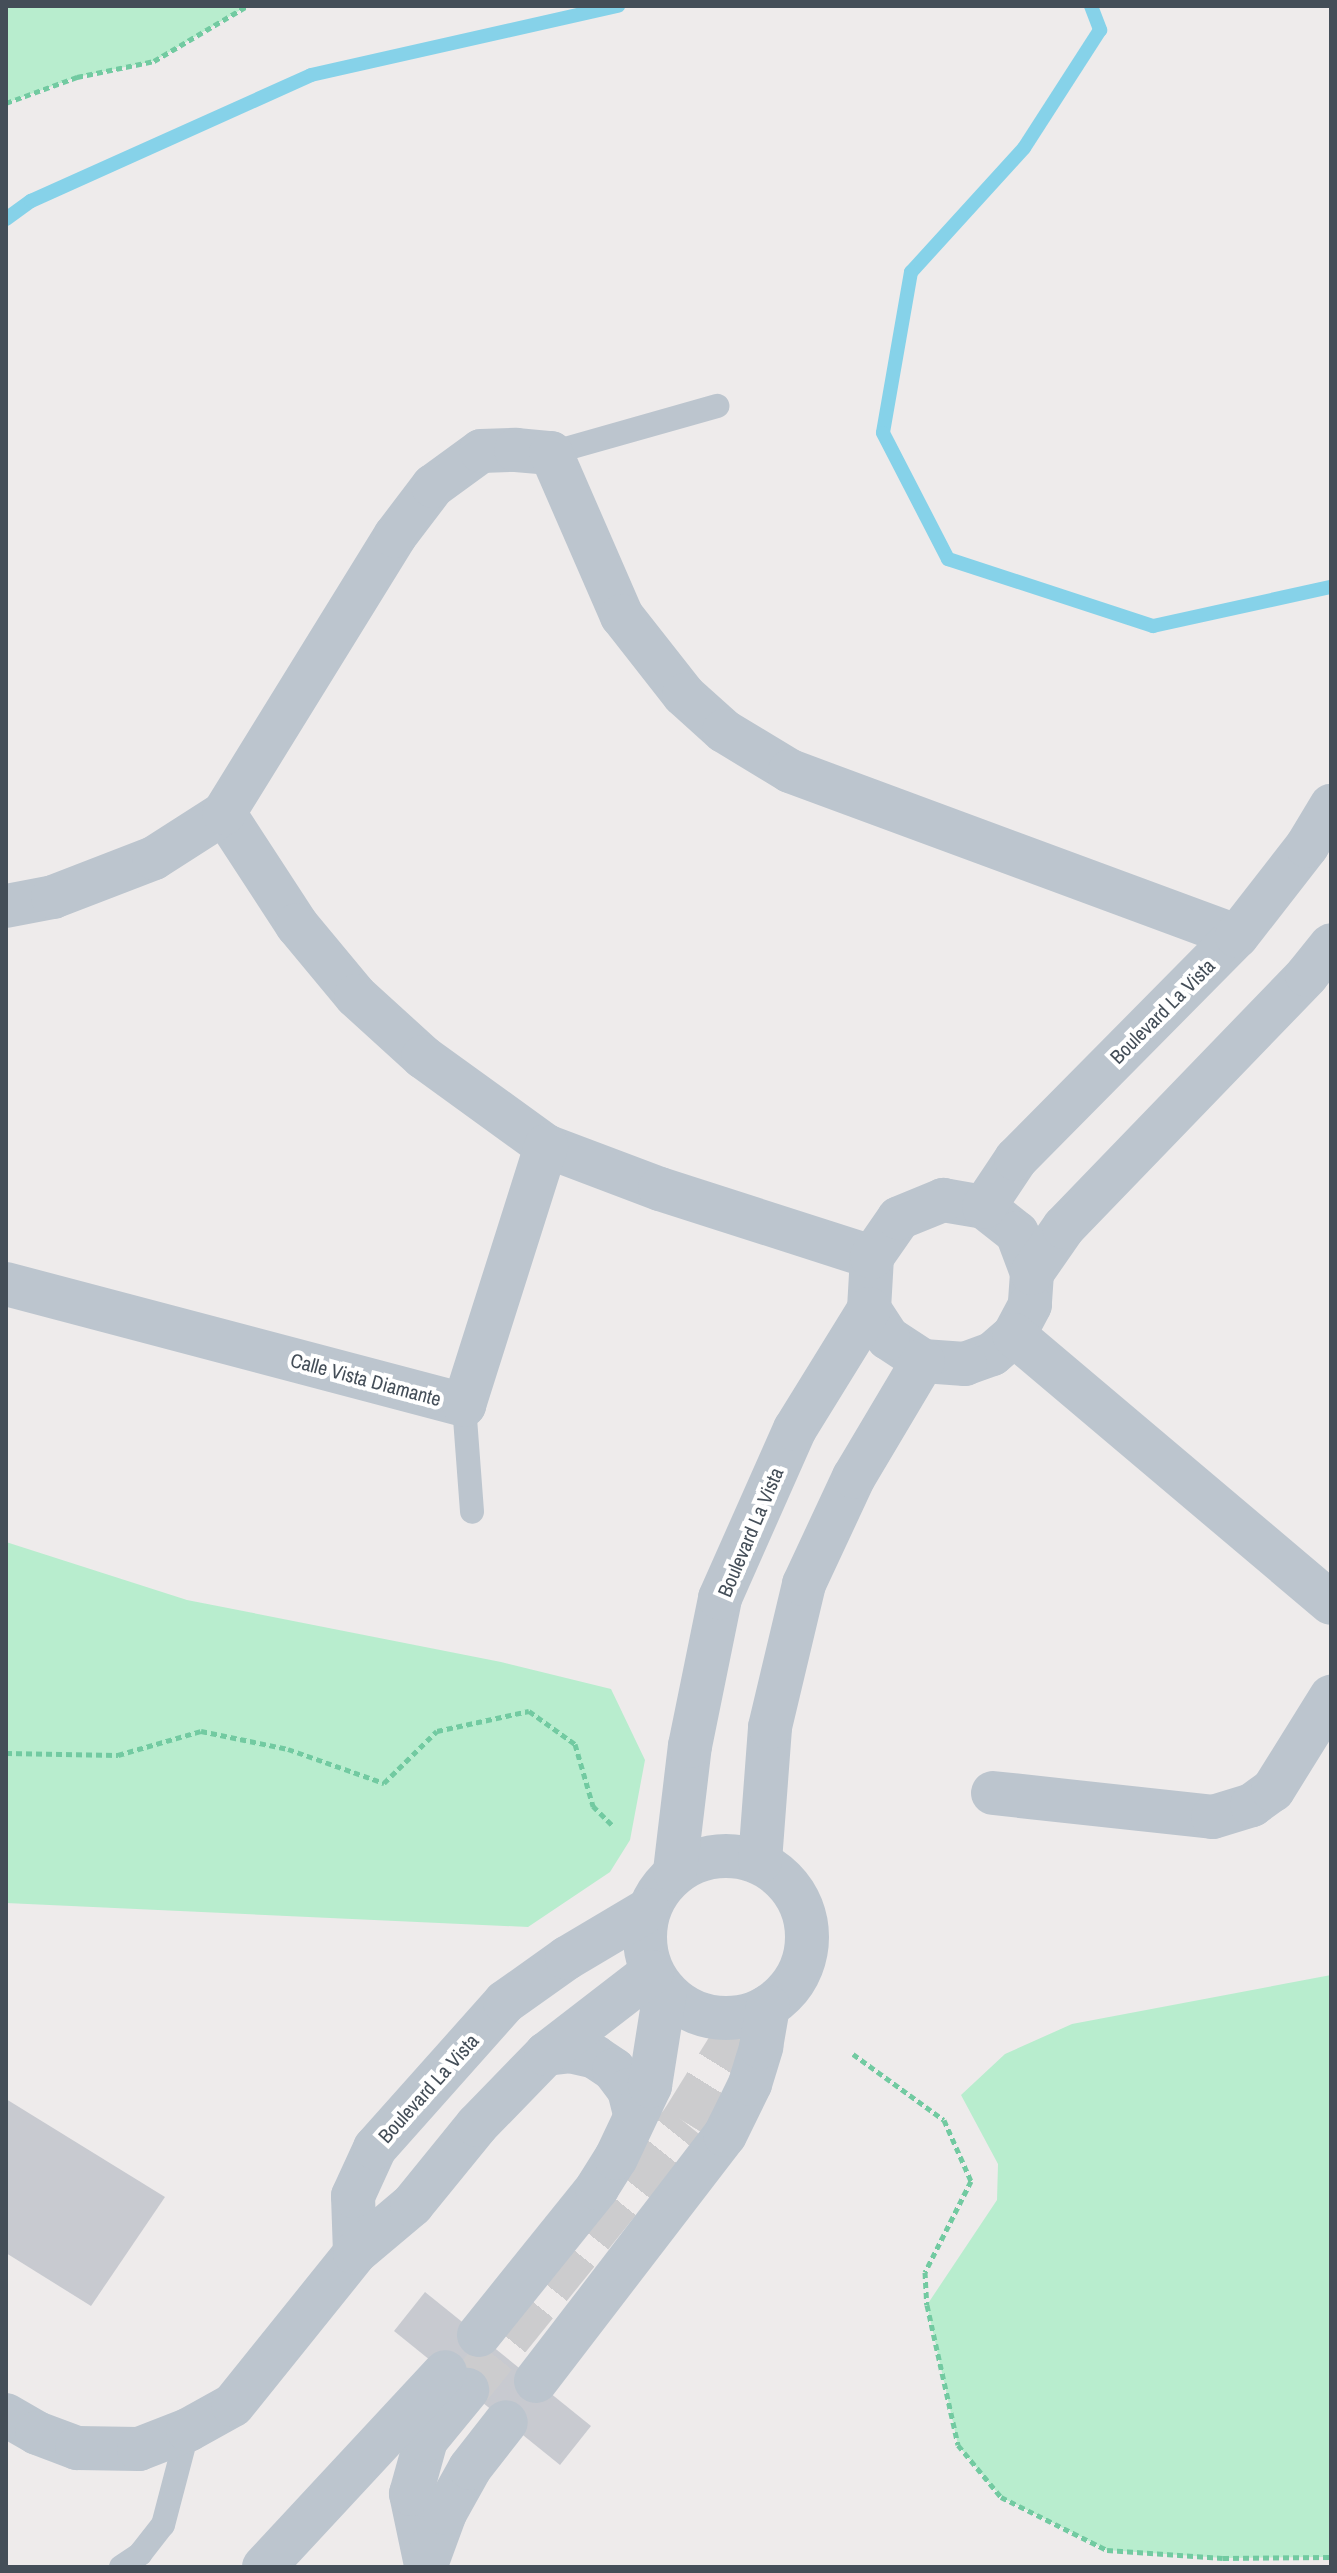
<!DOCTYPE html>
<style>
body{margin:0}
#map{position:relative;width:1337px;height:2573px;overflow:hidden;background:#eeebeb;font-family:"Archivo Narrow",sans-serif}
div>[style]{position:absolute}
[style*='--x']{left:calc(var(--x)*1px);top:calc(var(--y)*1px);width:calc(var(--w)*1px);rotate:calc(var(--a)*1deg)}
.green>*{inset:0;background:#b8edce}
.stream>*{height:14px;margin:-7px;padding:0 7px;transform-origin:7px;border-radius:7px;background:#86d2e9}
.building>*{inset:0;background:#c8cad0}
.minor-tunnel>*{height:44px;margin-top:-22px;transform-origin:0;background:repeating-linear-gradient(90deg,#ccccce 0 44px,transparent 0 66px)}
.path>*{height:5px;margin-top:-2.5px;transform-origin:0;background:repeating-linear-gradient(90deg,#72caa1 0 6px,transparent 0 10px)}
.service>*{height:24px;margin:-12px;padding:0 12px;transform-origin:12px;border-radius:12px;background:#bcc5ce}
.minor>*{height:44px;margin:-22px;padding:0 22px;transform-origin:22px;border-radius:22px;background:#bcc5ce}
.minor>.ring{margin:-22px;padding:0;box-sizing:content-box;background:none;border:44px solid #bcc5ce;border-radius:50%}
span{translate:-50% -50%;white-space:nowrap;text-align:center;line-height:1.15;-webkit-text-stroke:8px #fff;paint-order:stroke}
.street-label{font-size:20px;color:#444e58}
.frame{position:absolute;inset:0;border:8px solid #444e58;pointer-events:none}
</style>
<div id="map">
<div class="green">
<i style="clip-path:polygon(6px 6px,247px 6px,154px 61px,77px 77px,6px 103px)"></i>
<i style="clip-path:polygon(6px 1542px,187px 1600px,501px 1662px,611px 1689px,645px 1760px,630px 1840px,610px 1872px,528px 1927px,6px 1903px)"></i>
<i style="clip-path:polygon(1331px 1975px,1331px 2557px,1223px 2558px,1107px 2550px,1001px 2497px,958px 2445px,927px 2305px,997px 2200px,998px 2164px,961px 2095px,1005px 2054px,1072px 2024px)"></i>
</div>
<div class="stream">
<i style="--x:1091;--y:6;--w:26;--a:69"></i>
<i style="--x:1100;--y:30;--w:140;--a:122.8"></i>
<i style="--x:1024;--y:148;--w:168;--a:132.3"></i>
<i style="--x:911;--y:272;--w:163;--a:99.9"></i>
<i style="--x:883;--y:433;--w:142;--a:62.7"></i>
<i style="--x:948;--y:559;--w:216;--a:18.1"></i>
<i style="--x:1153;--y:626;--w:182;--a:-12.4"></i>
<i style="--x:6;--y:219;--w:31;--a:-36"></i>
<i style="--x:31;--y:201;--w:307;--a:-24.2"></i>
<i style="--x:311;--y:75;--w:315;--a:-12.7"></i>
</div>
<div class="building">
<i style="clip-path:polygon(6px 2099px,165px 2197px,91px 2306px,6px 2253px)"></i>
<i style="clip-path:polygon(425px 2292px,591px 2426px,560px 2465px,394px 2331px)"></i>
</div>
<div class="minor-tunnel">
<i style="--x:467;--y:2390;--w:345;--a:-51.2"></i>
<i style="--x:683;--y:2121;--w:127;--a:-58.2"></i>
</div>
<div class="path">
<i style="--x:6;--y:103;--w:76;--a:-20.1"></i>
<i style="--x:77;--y:77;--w:79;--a:-11.7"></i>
<i style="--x:154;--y:61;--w:108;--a:-30.6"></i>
<i style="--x:6;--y:1753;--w:112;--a:1"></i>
<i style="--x:118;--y:1755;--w:86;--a:-16.1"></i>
<i style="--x:201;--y:1731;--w:89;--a:11.7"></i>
<i style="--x:288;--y:1749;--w:102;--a:19.5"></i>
<i style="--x:384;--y:1783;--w:74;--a:-44.5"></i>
<i style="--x:437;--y:1731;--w:94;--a:-12.3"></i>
<i style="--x:529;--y:1711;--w:57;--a:35.7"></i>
<i style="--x:575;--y:1744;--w:65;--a:73.8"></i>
<i style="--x:593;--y:1806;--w:28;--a:45"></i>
<i style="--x:853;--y:2054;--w:112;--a:36"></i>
<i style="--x:944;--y:2120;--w:67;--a:66.1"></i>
<i style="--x:971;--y:2181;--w:102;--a:116.8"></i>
<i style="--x:925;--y:2272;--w:33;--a:87"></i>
<i style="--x:927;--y:2305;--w:143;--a:77.5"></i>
<i style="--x:958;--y:2445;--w:67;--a:50.4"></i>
<i style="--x:1001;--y:2497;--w:119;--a:26.6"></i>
<i style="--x:1107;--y:2550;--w:116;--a:3.9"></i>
<i style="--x:1223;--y:2558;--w:108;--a:-0.5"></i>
</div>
<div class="service">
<i style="--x:551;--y:453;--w:173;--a:-15.8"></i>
<i style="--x:464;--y:1405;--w:107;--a:85.7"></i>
<i style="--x:121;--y:2567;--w:23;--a:-34"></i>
<i style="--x:140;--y:2554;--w:37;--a:-52"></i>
<i style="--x:163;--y:2525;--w:98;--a:-75.3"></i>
</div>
<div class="minor">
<i style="--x:224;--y:813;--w:134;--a:56.9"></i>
<i style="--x:297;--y:925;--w:92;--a:50.3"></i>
<i style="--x:356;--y:996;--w:91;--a:42.3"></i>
<i style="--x:423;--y:1057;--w:152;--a:35.9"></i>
<i style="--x:546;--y:1146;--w:122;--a:20.7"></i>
<i style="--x:660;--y:1189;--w:223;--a:17.8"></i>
<i style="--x:6;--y:906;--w:48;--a:-10.8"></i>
<i style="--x:53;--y:897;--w:108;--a:-21.1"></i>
<i style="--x:154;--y:858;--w:83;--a:-32.7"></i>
<i style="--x:224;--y:813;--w:326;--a:-58.3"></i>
<i style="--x:395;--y:536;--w:63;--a:-52.8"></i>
<i style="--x:433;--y:486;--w:59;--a:-36.1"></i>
<i style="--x:481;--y:451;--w:35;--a:-2"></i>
<i style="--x:516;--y:450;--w:35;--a:5"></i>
<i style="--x:551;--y:453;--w:178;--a:66.5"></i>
<i style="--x:622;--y:616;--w:100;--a:51.9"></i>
<i style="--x:684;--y:695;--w:54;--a:42"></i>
<i style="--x:724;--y:731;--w:77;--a:31.2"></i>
<i style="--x:790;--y:771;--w:476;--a:20.3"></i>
<i style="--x:943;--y:1200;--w:42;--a:9.7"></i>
<i style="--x:984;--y:1207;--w:42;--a:38.2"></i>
<i style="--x:1017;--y:1233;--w:43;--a:69.4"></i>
<i style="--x:1032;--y:1273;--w:32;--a:94"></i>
<i style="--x:1030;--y:1305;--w:34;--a:118"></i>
<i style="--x:1014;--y:1335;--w:29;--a:139"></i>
<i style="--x:992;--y:1354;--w:29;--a:160"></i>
<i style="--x:965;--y:1364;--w:42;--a:-175.9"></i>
<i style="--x:923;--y:1361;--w:42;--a:-146.7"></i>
<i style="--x:888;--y:1338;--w:35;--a:-123"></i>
<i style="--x:869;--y:1309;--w:52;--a:-86.7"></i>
<i style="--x:872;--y:1257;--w:47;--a:-55.3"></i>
<i style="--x:899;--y:1218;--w:48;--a:-22.2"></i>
<i style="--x:984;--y:1207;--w:58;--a:-56.3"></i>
<i style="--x:1016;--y:1159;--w:314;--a:-45.3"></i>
<i style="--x:1237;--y:936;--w:114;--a:-52.1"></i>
<i style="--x:1307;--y:846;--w:47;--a:-59"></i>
<i style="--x:1032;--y:1273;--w:56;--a:-55.2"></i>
<i style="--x:1064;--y:1227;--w:350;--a:-46"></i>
<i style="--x:1307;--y:975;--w:38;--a:-51"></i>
<i style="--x:6;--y:1284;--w:474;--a:14.8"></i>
<i style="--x:464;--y:1405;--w:272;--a:-72.4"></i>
<i style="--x:1014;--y:1335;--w:415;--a:40.2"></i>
<i style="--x:993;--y:1793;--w:221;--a:6.2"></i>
<i style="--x:1213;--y:1817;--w:41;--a:-17.1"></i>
<i style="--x:1252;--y:1805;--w:26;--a:-36"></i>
<i style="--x:1273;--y:1790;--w:110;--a:-58.1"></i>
<i class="ring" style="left:645px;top:1856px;width:118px;height:118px"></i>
<i style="--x:760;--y:1861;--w:134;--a:-85.7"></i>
<i style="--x:770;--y:1727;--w:147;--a:-76.6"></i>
<i style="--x:804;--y:1584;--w:118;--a:-65"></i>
<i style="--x:854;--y:1477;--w:135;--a:-59.3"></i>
<i style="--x:675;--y:1871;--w:126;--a:-83.2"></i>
<i style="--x:690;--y:1746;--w:151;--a:-78.5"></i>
<i style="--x:720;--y:1598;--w:185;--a:-66.1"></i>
<i style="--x:795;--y:1429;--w:141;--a:-58.3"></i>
<i style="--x:546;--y:2054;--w:24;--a:-7"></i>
<i style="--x:570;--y:2051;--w:26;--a:13"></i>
<i style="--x:595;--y:2057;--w:23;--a:34"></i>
<i style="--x:614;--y:2070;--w:25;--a:53"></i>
<i style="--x:629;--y:2090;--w:25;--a:76"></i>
<i style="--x:355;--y:2253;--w:57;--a:-92"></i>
<i style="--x:353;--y:2196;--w:53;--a:-65.4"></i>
<i style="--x:375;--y:2148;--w:195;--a:-48.3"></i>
<i style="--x:505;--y:2002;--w:76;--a:-35.4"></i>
<i style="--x:567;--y:1958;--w:94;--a:-30.7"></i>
<i style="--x:479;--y:2335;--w:189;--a:-51.2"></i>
<i style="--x:597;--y:2188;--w:36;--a:-58"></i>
<i style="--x:616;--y:2158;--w:80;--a:-64.7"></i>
<i style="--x:650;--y:2086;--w:96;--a:-81"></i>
<i style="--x:536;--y:2381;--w:310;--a:-52.5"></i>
<i style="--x:725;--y:2135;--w:57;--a:-63.9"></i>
<i style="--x:750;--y:2084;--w:39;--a:-73"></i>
<i style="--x:761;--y:2047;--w:41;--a:-80.1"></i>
<i style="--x:6;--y:2415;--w:36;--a:30"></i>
<i style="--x:37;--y:2433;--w:43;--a:20.6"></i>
<i style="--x:77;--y:2448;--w:62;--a:0.9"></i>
<i style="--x:139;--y:2449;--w:53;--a:-21.2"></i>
<i style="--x:188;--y:2430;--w:51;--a:-29.1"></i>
<i style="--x:233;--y:2405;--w:195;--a:-51.2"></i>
<i style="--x:355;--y:2253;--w:75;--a:-40.1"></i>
<i style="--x:412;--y:2205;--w:103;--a:-50.9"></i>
<i style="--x:477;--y:2125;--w:99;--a:-45.8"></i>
<i style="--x:546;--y:2054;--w:134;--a:-37.7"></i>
<i style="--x:426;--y:2565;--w:73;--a:-101.9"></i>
<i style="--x:411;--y:2494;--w:56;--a:-74.5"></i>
<i style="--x:426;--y:2440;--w:65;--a:-50.6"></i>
<i style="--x:426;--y:2565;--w:55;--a:-69.9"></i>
<i style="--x:445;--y:2513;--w:51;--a:-60.9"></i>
<i style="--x:470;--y:2468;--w:58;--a:-52"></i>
<i style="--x:264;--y:2567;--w:266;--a:-47.1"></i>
</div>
<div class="street-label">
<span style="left:1162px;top:1011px;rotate:-45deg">Boulevard La Vista</span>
<span style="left:366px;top:1379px;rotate:15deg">Calle Vista Diamante</span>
<span style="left:750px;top:1532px;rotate:-67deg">Boulevard La Vista</span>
<span style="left:428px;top:2088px;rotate:-48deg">Boulevard La Vista</span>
</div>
<div class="frame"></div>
</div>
